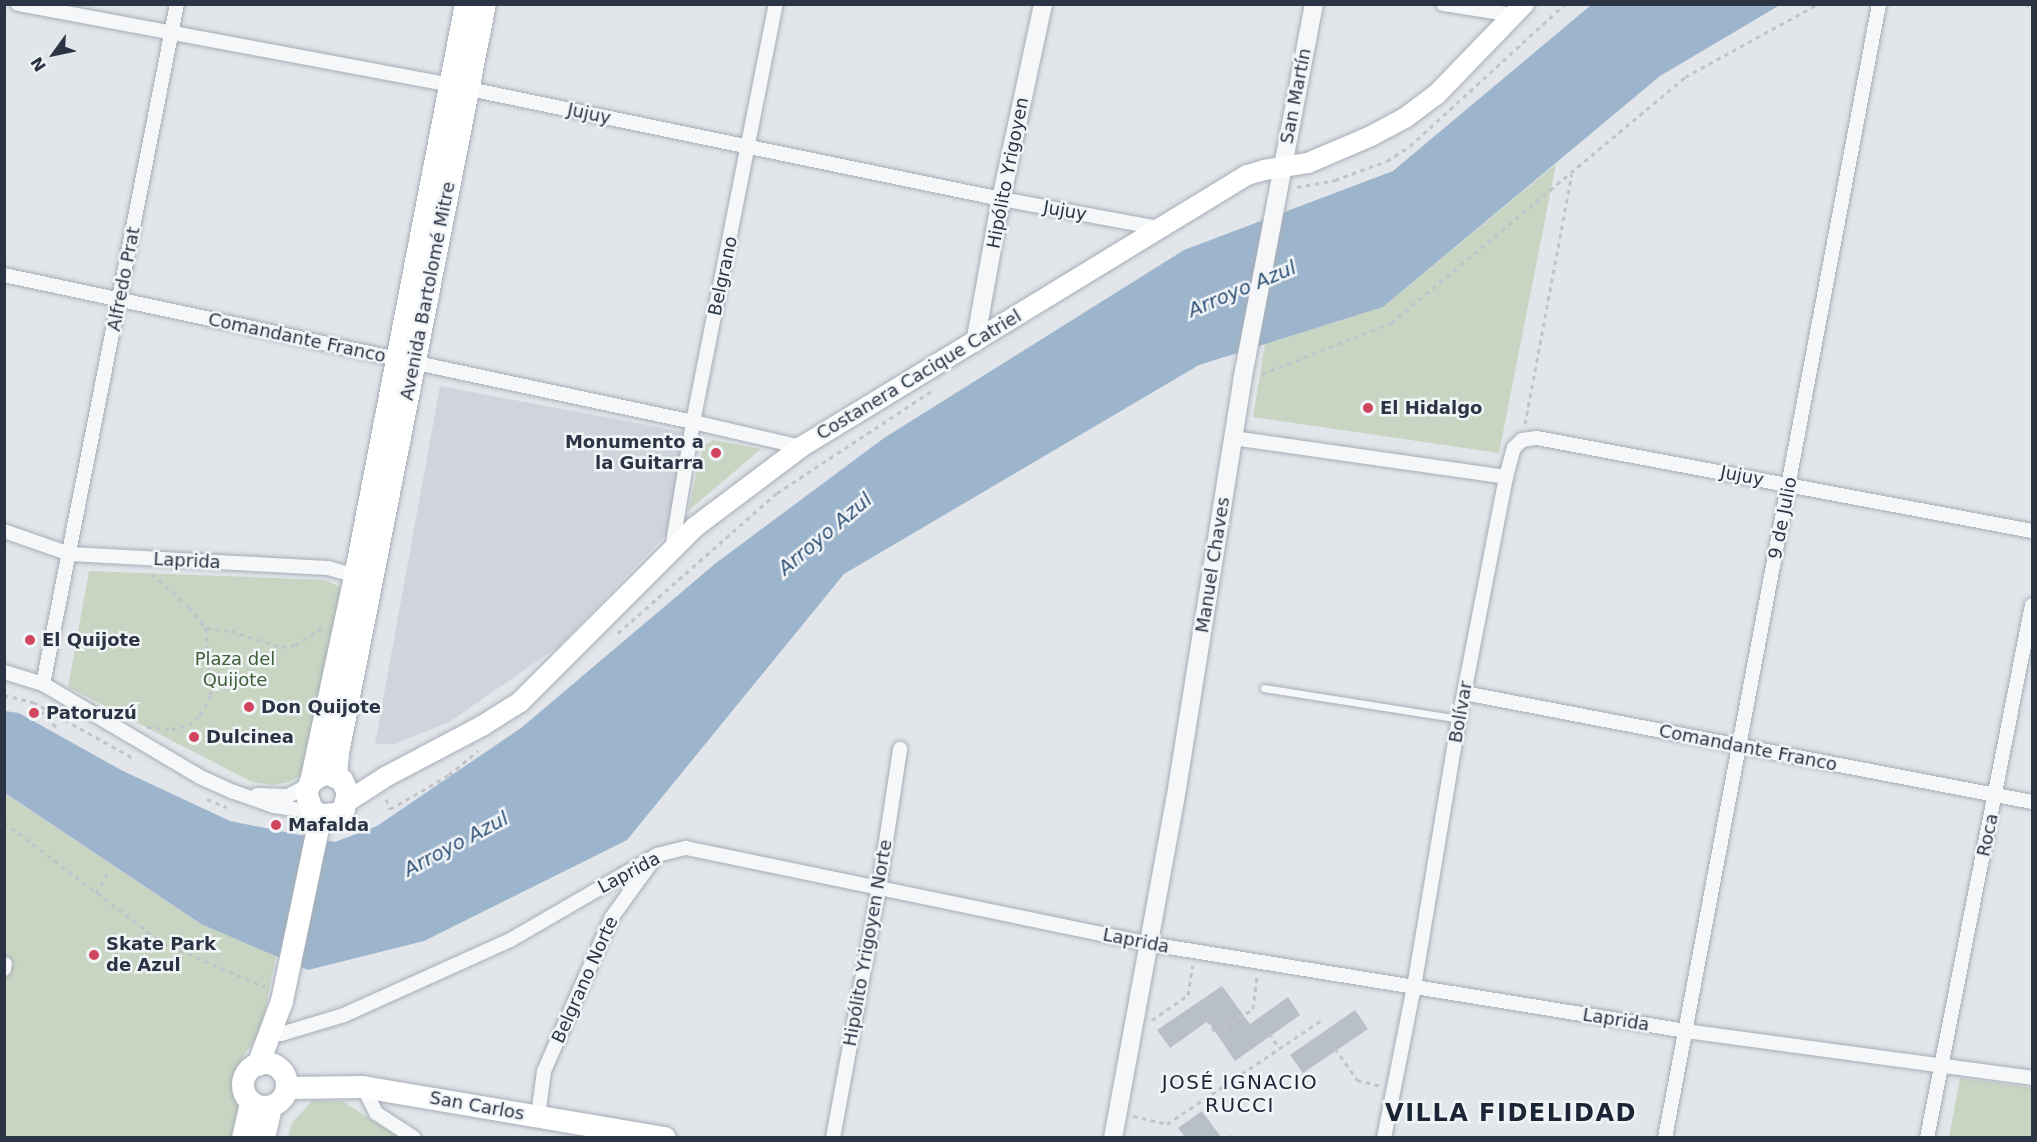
<!DOCTYPE html>
<meta charset="utf-8">
<style>
body{margin:0}
#map{position:relative;width:2037px;height:1142px;overflow:hidden;background:#e2e6eb;font-family:"DejaVu Sans",sans-serif}
div>[style]{position:absolute}
[style*='--x']{left:calc(var(--x)*1px);top:calc(var(--y)*1px);width:calc(var(--w)*1px);rotate:calc(var(--a)*1deg)}
.built>*{inset:0;background:#d0d5dd}
.green>*{inset:0;background:#c8d5c3}
.water>*{inset:0;background:#9db5cc}
.building>*{inset:0;background:#b9bfc9}
.path>*{height:3px;margin-top:-1.5px;transform-origin:0;background:repeating-linear-gradient(90deg,#c0c4ca 0 4.5px,transparent 0 9px)}
.roads{filter:drop-shadow(0 0 2px #a7adb6) drop-shadow(0 0 2px #a7adb6)}
.service>*{height:7px;margin:-3.5px;padding:0 3.5px;transform-origin:3.5px;border-radius:3.5px;background:#f5f7f9}
.minor>*{height:14px;margin:-7px;padding:0 7px;transform-origin:7px;border-radius:7px;background:#f5f7f9}
.tertiary>*{height:18px;margin:-9px;padding:0 9px;transform-origin:9px;border-radius:9px;background:#f5f7f9}
.secondary>*{height:20px;margin:-10px;padding:0 10px;transform-origin:10px;border-radius:10px;background:#fff}
.primary>*{height:22px;margin:-11px;padding:0 11px;transform-origin:11px;border-radius:11px;background:#fff}
.primary>.ring{margin:-11px;padding:0;box-sizing:content-box;background:none;border:22px solid #fff;border-radius:50%}
.dots>*{width:16px;height:16px;translate:-50% -50%;box-sizing:border-box;border:3px solid #f2f5f8;border-radius:50%}
span{translate:-50% -50%;white-space:nowrap;text-align:center;line-height:1.15;-webkit-text-stroke:5px #f2f5f8;paint-order:stroke}
.street-label{font-size:18px;color:#2a3444}
.poi-label{font-size:18px;color:#2a3444;font-weight:700}
.left{translate:0 -50%;text-align:left}
.right{translate:-100% -50%;text-align:right}
.park-label{font-size:18px;color:#3f6037}
.water-label{font-size:20px;color:#325479;font-style:italic}
.neighbourhood-label{font-size:20px;color:#1c2535;letter-spacing:1.5px}
.district-label{font-size:24px;color:#1c2535;font-weight:700;letter-spacing:1.5px}
.frame{position:absolute;inset:0;border:6px solid #2a3444;pointer-events:none}
.north{position:absolute;left:24px;top:24px;width:60px;height:60px;-webkit-text-stroke:4px #f2f5f8;paint-order:stroke;rotate:237deg;font-size:16px;font-weight:700;line-height:24px;text-align:center;color:#2a3444}
.north::after{content:'';display:block;margin:auto;width:21px;height:27px;background:#2a3444;clip-path:polygon(50% 0,100% 100%,50% 72%,0 100%)}
</style>
<div id="map">
<div class="built">
<i style="clip-path:polygon(440px 386px,689px 433px,667px 534px,559px 646px,451px 721px,395px 744px,375px 744px)"></i>
</div>
<div class="green">
<i style="clip-path:polygon(1556px 164px,1499px 453px,1253px 417px,1265px 344px,1383px 307px)"></i>
<i style="clip-path:polygon(713px 440px,761px 449px,688px 511px,703px 446px)"></i>
<i style="clip-path:polygon(89px 571px,325px 580px,345px 589px,304px 774px,289px 782px,273px 785px,252px 782px,68px 687px)"></i>
<i style="clip-path:polygon(4px 793px,201px 924px,276px 956px,261px 1032px,244px 1055px,236px 1080px,246px 1107px,239px 1137px,5px 1137px)"></i>
<i style="clip-path:polygon(1960px 1078px,2032px 1088px,2032px 1137px,1949px 1137px)"></i>
<i style="clip-path:polygon(313px 1100px,342px 1101px,399px 1137px,288px 1137px,292px 1123px)"></i>
</div>
<div class="water">
<i style="clip-path:polygon(1591px 5px,1780px 5px,1660px 76px,1383px 307px,1199px 365px,844px 574px,627px 840px,424px 941px,308px 970px,201px 924px,5px 793px,5px 711px,19px 713px,121px 770px,230px 821px,335px 842px,377px 826px,521px 728px,716px 563px,884px 438px,1184px 250px,1393px 171px)"></i>
</div>
<div class="building">
<i style="clip-path:polygon(1222px 986px,1250px 1024px,1288px 997px,1300px 1015px,1235px 1061px,1208px 1021px,1170px 1048px,1157px 1030px)"></i>
<i style="clip-path:polygon(1355px 1010px,1368px 1029px,1303px 1073px,1290px 1055px)"></i>
<i style="clip-path:polygon(1202px 1111px,1221px 1137px,1185px 1137px,1178px 1128px)"></i>
</div>
<div class="path">
<i style="--x:2025;--y:4;--w:8;--a:23"></i>
<i style="--x:1297;--y:187;--w:39;--a:-10"></i>
<i style="--x:1335;--y:180;--w:55;--a:-20.1"></i>
<i style="--x:1387;--y:161;--w:27;--a:-33"></i>
<i style="--x:1410;--y:146;--w:210;--a:-42.5"></i>
<i style="--x:1262;--y:374;--w:139;--a:-21.6"></i>
<i style="--x:1391;--y:323;--w:383;--a:-39.9"></i>
<i style="--x:1685;--y:77;--w:152;--a:-28.8"></i>
<i style="--x:1525;--y:424;--w:254;--a:-79.4"></i>
<i style="--x:152;--y:574;--w:50;--a:41.7"></i>
<i style="--x:189;--y:607;--w:27;--a:51"></i>
<i style="--x:206;--y:628;--w:25;--a:7"></i>
<i style="--x:231;--y:631;--w:53;--a:17.4"></i>
<i style="--x:282;--y:647;--w:13;--a:-9"></i>
<i style="--x:295;--y:645;--w:34;--a:-32"></i>
<i style="--x:618;--y:633;--w:212;--a:-41.4"></i>
<i style="--x:777;--y:493;--w:187;--a:-33.4"></i>
<i style="--x:4;--y:695;--w:30;--a:14"></i>
<i style="--x:33;--y:702;--w:115;--a:29.2"></i>
<i style="--x:34;--y:704;--w:35;--a:46"></i>
<i style="--x:147;--y:727;--w:25;--a:5"></i>
<i style="--x:172;--y:729;--w:17;--a:-13"></i>
<i style="--x:189;--y:725;--w:15;--a:-42"></i>
<i style="--x:200;--y:715;--w:23;--a:-61"></i>
<i style="--x:211;--y:695;--w:67;--a:-94.3"></i>
<i style="--x:207;--y:799;--w:21;--a:23"></i>
<i style="--x:386;--y:799;--w:11;--a:68"></i>
<i style="--x:390;--y:809;--w:68;--a:-30"></i>
<i style="--x:449;--y:775;--w:38;--a:-40"></i>
<i style="--x:4;--y:822;--w:200;--a:37.3"></i>
<i style="--x:163;--y:943;--w:111;--a:23.3"></i>
<i style="--x:96;--y:893;--w:27;--a:-59"></i>
<i style="--x:1152;--y:1020;--w:44;--a:-34.8"></i>
<i style="--x:1188;--y:995;--w:30;--a:-81"></i>
<i style="--x:1207;--y:1020;--w:16;--a:55"></i>
<i style="--x:1216;--y:1033;--w:44;--a:-33"></i>
<i style="--x:1253;--y:1009;--w:33;--a:-83"></i>
<i style="--x:1269;--y:1033;--w:18;--a:56"></i>
<i style="--x:1335;--y:1048;--w:39;--a:55"></i>
<i style="--x:1357;--y:1080;--w:25;--a:14"></i>
<i style="--x:1133;--y:1116;--w:35;--a:13"></i>
<i style="--x:1167;--y:1124;--w:187;--a:-33.9"></i>
<i style="--x:1228;--y:1138;--w:7;--a:-34"></i>
</div>
<div class="roads">
<div class="service">
<i style="--x:1264;--y:688;--w:197;--a:9"></i>
</div>
<div class="minor">
<i style="--x:18;--y:4;--w:440;--a:10.6"></i>
<i style="--x:450;--y:85;--w:563;--a:11.69"></i>
<i style="--x:1001;--y:199;--w:161;--a:10.4"></i>
<i style="--x:1443;--y:4;--w:71;--a:8.9"></i>
<i style="--x:4;--y:275;--w:705;--a:12.04"></i>
<i style="--x:693;--y:422;--w:111;--a:13"></i>
<i style="--x:1233;--y:438;--w:276;--a:8.1"></i>
<i style="--x:4;--y:531;--w:70;--a:19.2"></i>
<i style="--x:70;--y:554;--w:258;--a:3.1"></i>
<i style="--x:328;--y:568;--w:33;--a:16"></i>
<i style="--x:672;--y:549;--w:129;--a:-80.6"></i>
<i style="--x:693;--y:422;--w:426;--a:-78.8"></i>
<i style="--x:4;--y:672;--w:41;--a:17.1"></i>
<i style="--x:43;--y:684;--w:182;--a:30.6"></i>
<i style="--x:200;--y:777;--w:37;--a:24"></i>
<i style="--x:234;--y:792;--w:42;--a:19.3"></i>
<i style="--x:274;--y:806;--w:40;--a:8.5"></i>
<i style="--x:43;--y:684;--w:693;--a:-78.85"></i>
<i style="--x:1464;--y:693;--w:578;--a:10.86"></i>
<i style="--x:257;--y:795;--w:31;--a:2"></i>
<i style="--x:288;--y:796;--w:24;--a:-28"></i>
<i style="--x:4;--y:969;--w:5;--a:-79"></i>
<i style="--x:281;--y:1034;--w:66;--a:-16.8"></i>
<i style="--x:344;--y:1015;--w:184;--a:-24.3"></i>
<i style="--x:512;--y:939;--w:168;--a:-30.1"></i>
<i style="--x:657;--y:855;--w:30;--a:-14"></i>
<i style="--x:686;--y:848;--w:474;--a:11.7"></i>
<i style="--x:1150;--y:944;--w:543;--a:9.22"></i>
<i style="--x:1686;--y:1031;--w:349;--a:7.7"></i>
<i style="--x:363;--y:1087;--w:29;--a:63"></i>
<i style="--x:376;--y:1113;--w:45;--a:33.3"></i>
<i style="--x:538;--y:1116;--w:45;--a:-82.4"></i>
<i style="--x:544;--y:1071;--w:168;--a:-66.2"></i>
<i style="--x:612;--y:917;--w:72;--a:-54.1"></i>
<i style="--x:833;--y:1138;--w:255;--a:-79.6"></i>
<i style="--x:879;--y:887;--w:140;--a:-81.3"></i>
<i style="--x:1384;--y:1138;--w:154;--a:-78.8"></i>
<i style="--x:1414;--y:987;--w:272;--a:-80.5"></i>
<i style="--x:1459;--y:719;--w:247;--a:-79"></i>
<i style="--x:1506;--y:477;--w:30;--a:-75"></i>
<i style="--x:1514;--y:448;--w:11;--a:-45"></i>
<i style="--x:1522;--y:440;--w:15;--a:-8"></i>
<i style="--x:1537;--y:438;--w:504;--a:10.64"></i>
<i style="--x:1665;--y:1138;--w:1154;--a:-79.31"></i>
<i style="--x:1927;--y:1138;--w:543;--a:-78.86"></i>
</div>
<div class="tertiary">
<i style="--x:975;--y:343;--w:146;--a:-79.8"></i>
<i style="--x:1001;--y:199;--w:199;--a:-77.8"></i>
<i style="--x:1113;--y:1138;--w:343;--a:-79.6"></i>
<i style="--x:1175;--y:801;--w:425;--a:-80.9"></i>
<i style="--x:1242;--y:381;--w:384;--a:-79.2"></i>
</div>
<div class="secondary">
<i style="--x:348;--y:801;--w:46;--a:-32.7"></i>
<i style="--x:387;--y:776;--w:107;--a:-27.8"></i>
<i style="--x:482;--y:726;--w:45;--a:-32.3"></i>
<i style="--x:520;--y:702;--w:247;--a:-45"></i>
<i style="--x:695;--y:527;--w:133;--a:-37"></i>
<i style="--x:801;--y:447;--w:522;--a:-31.38"></i>
<i style="--x:1247;--y:175;--w:18;--a:-16"></i>
<i style="--x:1264;--y:170;--w:45;--a:-9"></i>
<i style="--x:1308;--y:163;--w:69;--a:-23.2"></i>
<i style="--x:1371;--y:136;--w:38;--a:-28"></i>
<i style="--x:1405;--y:118;--w:39;--a:-37"></i>
<i style="--x:1436;--y:95;--w:127;--a:-46"></i>
</div>
<div class="primary">
<i style="--x:336;--y:776;--w:23;--a:-85"></i>
<i style="--x:338;--y:753;--w:763;--a:-78.9"></i>
<i style="--x:311;--y:782;--w:12;--a:-35"></i>
<i style="--x:321;--y:775;--w:8;--a:-7"></i>
<i style="--x:329;--y:774;--w:14;--a:25"></i>
<i style="--x:342;--y:780;--w:14;--a:65"></i>
<i style="--x:348;--y:793;--w:16;--a:104"></i>
<i style="--x:344;--y:809;--w:9;--a:144"></i>
<i style="--x:337;--y:814;--w:16;--a:176"></i>
<i style="--x:321;--y:815;--w:10;--a:-151"></i>
<i style="--x:312;--y:810;--w:18;--a:-109"></i>
<i style="--x:306;--y:793;--w:12;--a:-66"></i>
<i style="--x:311;--y:782;--w:210;--a:-77.9"></i>
<i style="--x:355;--y:577;--w:584;--a:-79.04"></i>
<i class="ring" style="left:243px;top:1063px;width:22px;height:22px"></i>
<i style="--x:258;--y:1065;--w:68;--a:-69.4"></i>
<i style="--x:282;--y:1001;--w:190;--a:-78.2"></i>
<i style="--x:288;--y:1088;--w:75;--a:-0.8"></i>
<i style="--x:363;--y:1087;--w:306;--a:9.6"></i>
<i style="--x:243;--y:1138;--w:37;--a:-77"></i>
<i style="--x:264;--y:1138;--w:32;--a:-77"></i>
</div>
</div>
<div class="dots">
<i style="left:1368px;top:408px;background:#d2455e"></i>
<i style="left:716px;top:453px;background:#d2455e"></i>
<i style="left:30px;top:640px;background:#d2455e"></i>
<i style="left:249px;top:707px;background:#d2455e"></i>
<i style="left:34px;top:713px;background:#d2455e"></i>
<i style="left:194px;top:737px;background:#d2455e"></i>
<i style="left:276px;top:825px;background:#d2455e"></i>
<i style="left:94px;top:955px;background:#d2455e"></i>
</div>
<div class="street-label">
<span style="left:1296px;top:96px;rotate:-79deg">San Martín</span>
<span style="left:589px;top:114px;rotate:12deg">Jujuy</span>
<span style="left:1008px;top:173px;rotate:-79deg">Hipólito Yrigoyen</span>
<span style="left:1065px;top:211px;rotate:10deg">Jujuy</span>
<span style="left:723px;top:276px;rotate:-78deg">Belgrano</span>
<span style="left:124px;top:279px;rotate:-79deg">Alfredo Prat</span>
<span style="left:428px;top:291px;rotate:-79deg">Avenida Bartolomé Mitre</span>
<span style="left:297px;top:338px;rotate:12deg">Comandante Franco</span>
<span style="left:919px;top:375px;rotate:-31deg">Costanera Cacique Catriel</span>
<span style="left:1742px;top:476px;rotate:11deg">Jujuy</span>
<span style="left:1783px;top:518px;rotate:-79deg">9 de Julio</span>
<span style="left:187px;top:561px;rotate:3deg">Laprida</span>
<span style="left:1213px;top:565px;rotate:-81deg">Manuel Chaves</span>
<span style="left:1461px;top:712px;rotate:-80deg">Bolívar</span>
<span style="left:1748px;top:748px;rotate:11deg">Comandante Franco</span>
<span style="left:1988px;top:835px;rotate:-78deg">Roca</span>
<span style="left:629px;top:873px;rotate:-28deg">Laprida</span>
<span style="left:1136px;top:941px;rotate:11deg">Laprida</span>
<span style="left:868px;top:943px;rotate:-80deg">Hipólito Yrigoyen Norte</span>
<span style="left:585px;top:980px;rotate:-66deg">Belgrano Norte</span>
<span style="left:1616px;top:1020px;rotate:9deg">Laprida</span>
<span style="left:477px;top:1106px;rotate:10deg">San Carlos</span>
</div>
<div class="poi-label">
<span class="left" style="left:1380px;top:408px">El Hidalgo</span>
<span class="right" style="left:704px;top:453px">Monumento a<br>la Guitarra</span>
<span class="left" style="left:42px;top:640px">El Quijote</span>
<span class="left" style="left:261px;top:707px">Don Quijote</span>
<span class="left" style="left:46px;top:713px">Patoruzú</span>
<span class="left" style="left:206px;top:737px">Dulcinea</span>
<span class="left" style="left:288px;top:825px">Mafalda</span>
<span class="left" style="left:106px;top:955px">Skate Park<br>de Azul</span>
</div>
<div class="park-label">
<span style="left:235px;top:670px">Plaza del<br>Quijote</span>
</div>
<div class="water-label">
<span style="left:1242px;top:289px;rotate:-23deg">Arroyo Azul</span>
<span style="left:825px;top:534px;rotate:-40deg">Arroyo Azul</span>
<span style="left:456px;top:844px;rotate:-28deg">Arroyo Azul</span>
</div>
<div class="neighbourhood-label">
<span style="left:1240px;top:1094px">JOSÉ IGNACIO<br>RUCCI</span>
</div>
<div class="district-label">
<span style="left:1511px;top:1114px">VILLA FIDELIDAD</span>
</div>
<div class="frame"></div>
<div class="north">N</div>
</div>
